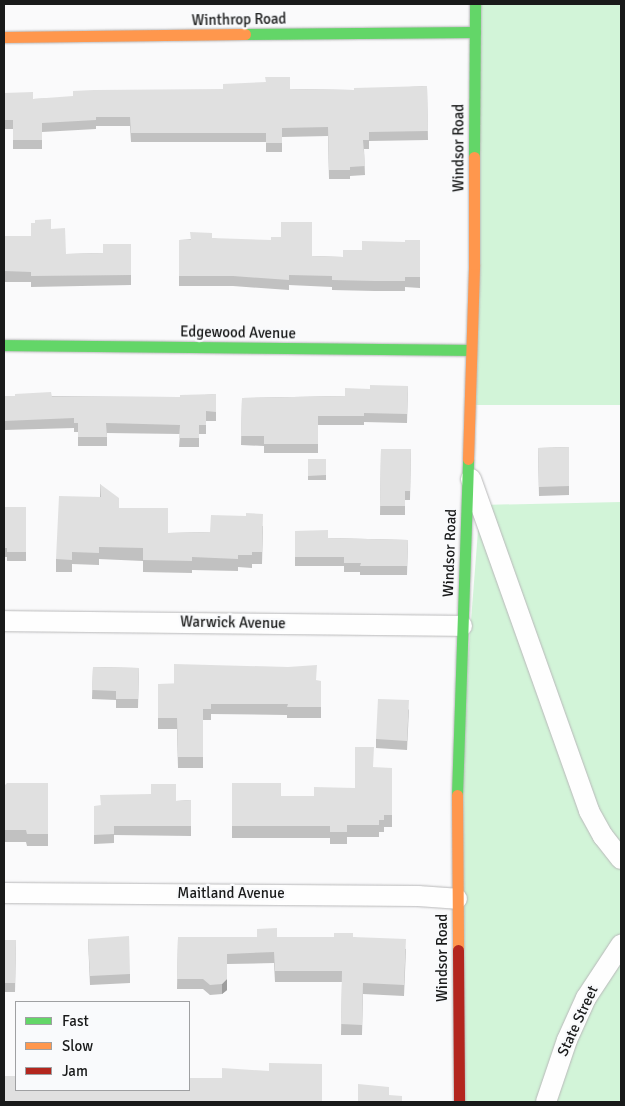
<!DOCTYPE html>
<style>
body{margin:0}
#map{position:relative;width:625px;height:1106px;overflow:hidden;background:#fafafb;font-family:Signika,sans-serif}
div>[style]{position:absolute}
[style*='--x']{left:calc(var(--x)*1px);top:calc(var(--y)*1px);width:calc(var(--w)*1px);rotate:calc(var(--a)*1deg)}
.green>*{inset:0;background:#d2f4d8}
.roads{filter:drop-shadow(0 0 1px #b8b8b9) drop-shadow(0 0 1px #b8b8b9)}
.street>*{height:20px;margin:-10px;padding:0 10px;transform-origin:10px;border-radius:10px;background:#fefefe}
.fast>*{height:11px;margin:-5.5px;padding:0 5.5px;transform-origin:5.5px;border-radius:5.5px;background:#63d668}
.slow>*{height:11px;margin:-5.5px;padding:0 5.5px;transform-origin:5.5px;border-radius:5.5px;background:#ff974d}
.jam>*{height:11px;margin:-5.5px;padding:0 5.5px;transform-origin:5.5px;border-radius:5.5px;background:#b3261e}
.wall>*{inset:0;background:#c1c1c1}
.shaded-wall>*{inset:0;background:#9d9d9d}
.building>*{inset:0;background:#e0e0e0}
span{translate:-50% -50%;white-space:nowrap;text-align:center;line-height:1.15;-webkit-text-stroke:4.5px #f9fafc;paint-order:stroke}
.street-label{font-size:15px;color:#191a1a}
.frame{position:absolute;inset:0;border:5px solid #191a1a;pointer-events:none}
.legend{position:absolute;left:15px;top:1001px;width:175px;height:90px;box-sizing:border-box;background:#f9fafc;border:1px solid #9fa0a2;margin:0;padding:6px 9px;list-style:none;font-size:15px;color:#191a1a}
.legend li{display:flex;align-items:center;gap:10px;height:25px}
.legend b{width:25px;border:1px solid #9fa0a2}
</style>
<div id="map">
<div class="green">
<i style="clip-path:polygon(475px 4px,621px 4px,621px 405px,469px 405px)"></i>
<i style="clip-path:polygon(621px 502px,621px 1102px,459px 1102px,457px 801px,480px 505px)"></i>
</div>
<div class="roads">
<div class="street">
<i style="--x:471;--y:479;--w:352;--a:70.4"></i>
<i style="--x:589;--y:811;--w:29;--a:61"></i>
<i style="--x:603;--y:836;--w:29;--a:52"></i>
<i style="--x:4;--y:621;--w:458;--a:0.6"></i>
<i style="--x:4;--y:893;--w:414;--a:0.4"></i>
<i style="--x:418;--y:896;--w:39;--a:4"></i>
<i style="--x:546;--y:1102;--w:65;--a:-71.3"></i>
<i style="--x:567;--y:1040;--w:46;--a:-65.7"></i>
<i style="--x:586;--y:998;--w:64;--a:-56.6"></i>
</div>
<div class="fast">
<i style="--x:245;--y:34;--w:230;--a:-0.5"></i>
<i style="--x:474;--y:157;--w:153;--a:-89.6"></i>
<i style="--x:4;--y:345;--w:467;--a:0.6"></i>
<i style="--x:457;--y:795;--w:336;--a:-88.1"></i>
</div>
<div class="slow">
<i style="--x:4;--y:37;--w:241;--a:-0.7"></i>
<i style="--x:468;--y:459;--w:195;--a:-88.2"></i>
<i style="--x:474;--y:264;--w:107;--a:-90"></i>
<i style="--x:457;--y:795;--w:155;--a:89.6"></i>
</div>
<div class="jam">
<i style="--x:458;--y:950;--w:152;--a:89.6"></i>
</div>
</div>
<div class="wall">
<i style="clip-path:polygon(427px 86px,428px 140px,369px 141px,369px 149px,364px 149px,365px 175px,350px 176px,350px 179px,329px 179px,328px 136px,282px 137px,282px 152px,266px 152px,266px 142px,131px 142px,130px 126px,96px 126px,96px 129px,42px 132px,42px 149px,13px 149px,13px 129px,4px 129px,4px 93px,33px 99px,290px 89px,354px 90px)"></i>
<i style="clip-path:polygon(51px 229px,66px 254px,103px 253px,131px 244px,131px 285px,31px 287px,31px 282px,4px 282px,4px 236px,31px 236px)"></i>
<i style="clip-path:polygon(212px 238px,312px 256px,343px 257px,362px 250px,420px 240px,420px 288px,405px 287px,405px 291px,375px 291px,332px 290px,332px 287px,289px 285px,289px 290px,233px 286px,179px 286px,179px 240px)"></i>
<i style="clip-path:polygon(408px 386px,407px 423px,364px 422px,364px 425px,318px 425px,318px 453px,264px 453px,264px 446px,241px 445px,242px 398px,345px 396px,370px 389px)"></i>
<i style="clip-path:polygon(216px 394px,216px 421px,206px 421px,206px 434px,199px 434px,199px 447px,179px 447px,180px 434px,107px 433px,107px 446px,78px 446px,78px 432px,74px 432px,74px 428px,4px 430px,4px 396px,180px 397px)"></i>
<i style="clip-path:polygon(569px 447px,569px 495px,539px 496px,538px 448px)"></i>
<i style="clip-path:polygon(381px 449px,411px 449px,410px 500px,405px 500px,405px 515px,380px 515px)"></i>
<i style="clip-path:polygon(308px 459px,326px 459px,326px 480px,308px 480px)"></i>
<i style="clip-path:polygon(100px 484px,119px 508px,168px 533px,210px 532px,263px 526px,262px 564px,252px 564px,252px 568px,238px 567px,238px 571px,192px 570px,192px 573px,143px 572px,143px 561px,99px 559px,99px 565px,72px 564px,72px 572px,56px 572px,56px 559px,100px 497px)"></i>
<i style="clip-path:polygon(4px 507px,26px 507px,26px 561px,7px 561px,7px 557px,4px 557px)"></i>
<i style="clip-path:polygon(295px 531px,328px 538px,408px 540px,407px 575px,360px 575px,360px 572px,344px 572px,344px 566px,295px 566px)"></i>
<i style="clip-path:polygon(93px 667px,139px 668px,138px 708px,116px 708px,116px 700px,92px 699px)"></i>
<i style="clip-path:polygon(321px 681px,321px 718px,287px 718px,287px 715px,211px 714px,211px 720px,203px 720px,203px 768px,178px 768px,177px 729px,158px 729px,158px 684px)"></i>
<i style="clip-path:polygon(409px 709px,407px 750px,376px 748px,376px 739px)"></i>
<i style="clip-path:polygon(392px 768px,392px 827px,384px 827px,384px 832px,379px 832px,379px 837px,347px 837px,347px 844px,330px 844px,330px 838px,232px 838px,232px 783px,281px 796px,314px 796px,355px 788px)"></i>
<i style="clip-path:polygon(48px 783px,48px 846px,27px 846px,26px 842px,4px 842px,4px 786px)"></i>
<i style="clip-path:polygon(191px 800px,191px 836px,114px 835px,114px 843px,94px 844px,94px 806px,176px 801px)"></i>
<i style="clip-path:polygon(178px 937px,353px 937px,406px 949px,404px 996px,363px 994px,362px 1035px,341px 1035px,342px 982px,275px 982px,274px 963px,227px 964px,227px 990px,222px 994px,210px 995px,203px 989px,177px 989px)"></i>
<i style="clip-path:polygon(88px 939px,130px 974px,130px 983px,90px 985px)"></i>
<i style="clip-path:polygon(4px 940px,16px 940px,15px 992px,4px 992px)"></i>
</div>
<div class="shaded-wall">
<i style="clip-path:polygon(227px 979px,227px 990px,222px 994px,222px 984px)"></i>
</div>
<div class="building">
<i style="clip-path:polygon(265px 77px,290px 77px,290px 89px,354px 90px,354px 88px,427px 86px,428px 131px,369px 132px,369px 140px,363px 140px,365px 166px,350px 167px,350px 170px,329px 170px,328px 127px,282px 128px,282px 143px,266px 143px,266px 133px,131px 133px,130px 117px,96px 117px,96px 120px,42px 123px,42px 140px,13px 140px,13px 120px,4px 120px,4px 93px,33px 92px,33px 99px,73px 96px,73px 91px,94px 90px,223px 89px,223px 84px,266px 82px)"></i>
<i style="clip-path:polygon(51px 219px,51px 229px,65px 228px,66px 254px,103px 253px,103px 244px,131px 244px,131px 275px,31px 276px,31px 272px,4px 271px,4px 236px,31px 236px,31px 223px,35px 223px,35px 220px)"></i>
<i style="clip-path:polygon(281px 222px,312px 222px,312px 256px,343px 257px,343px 250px,362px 250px,362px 241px,405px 242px,405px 240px,420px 240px,420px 277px,405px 277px,405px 281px,375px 281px,332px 280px,332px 276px,289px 275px,289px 280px,233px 276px,179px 276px,179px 240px,191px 240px,190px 232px,212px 233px,212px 238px,271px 240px,271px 237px,281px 237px)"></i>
<i style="clip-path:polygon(370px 385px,408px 386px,407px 414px,364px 413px,364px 416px,318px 416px,318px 444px,264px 444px,264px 436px,241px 436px,242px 398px,345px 396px,345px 388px,370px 389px)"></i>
<i style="clip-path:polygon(51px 392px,52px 397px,180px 397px,180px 395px,216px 394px,216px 412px,206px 411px,206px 425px,199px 425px,199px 438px,179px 438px,180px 425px,106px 423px,107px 437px,78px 437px,78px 423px,74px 423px,74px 418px,4px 421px,4px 396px,15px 396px,15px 394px)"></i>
<i style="clip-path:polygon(569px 447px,569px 486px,539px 487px,538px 448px)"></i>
<i style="clip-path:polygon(381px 449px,411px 449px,410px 491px,405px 491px,405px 506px,380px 506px)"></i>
<i style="clip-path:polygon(308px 459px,326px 459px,326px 475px,308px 476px)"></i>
<i style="clip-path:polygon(100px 484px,119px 498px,119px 508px,168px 508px,168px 533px,210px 532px,211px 515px,246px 516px,246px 513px,263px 514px,262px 552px,252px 552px,252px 555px,238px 555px,238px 559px,192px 557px,192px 561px,143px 560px,143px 548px,99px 547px,99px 553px,72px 552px,72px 560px,56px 559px,59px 496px,101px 497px)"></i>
<i style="clip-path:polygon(4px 507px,26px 507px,26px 552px,7px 552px,7px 548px,4px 548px)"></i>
<i style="clip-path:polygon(328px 530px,328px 538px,408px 540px,407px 566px,360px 566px,361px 563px,344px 563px,344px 557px,295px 557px,295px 531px)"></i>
<i style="clip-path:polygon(174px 664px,288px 667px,317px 665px,316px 680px,321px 681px,321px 707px,287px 707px,288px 704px,211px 704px,211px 709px,203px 709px,203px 757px,178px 757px,177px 718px,158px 718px,158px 684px,174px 684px)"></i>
<i style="clip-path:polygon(93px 667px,139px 668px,138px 699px,116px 699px,116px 691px,92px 690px)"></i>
<i style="clip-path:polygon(378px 699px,409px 700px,407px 741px,376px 739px)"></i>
<i style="clip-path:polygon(355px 747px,374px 747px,373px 767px,392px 768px,392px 815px,384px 815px,384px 820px,379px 820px,379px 825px,347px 825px,347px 832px,330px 832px,330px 826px,232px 826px,232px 783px,281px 783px,281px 796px,314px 796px,314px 787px,355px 788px)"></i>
<i style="clip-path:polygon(7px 783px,48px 783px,48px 834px,27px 834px,26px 830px,4px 830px,4px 786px)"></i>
<i style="clip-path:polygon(151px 784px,176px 784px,176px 801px,191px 800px,191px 826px,114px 826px,114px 834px,94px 835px,94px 806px,101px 806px,100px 795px,151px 794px)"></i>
<i style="clip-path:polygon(277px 928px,277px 937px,334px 937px,334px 933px,353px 933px,353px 937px,406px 939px,404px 985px,363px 983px,362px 1025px,341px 1024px,342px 971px,275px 971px,274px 952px,227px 954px,227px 979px,222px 984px,210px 985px,203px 979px,177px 979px,178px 937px,257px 937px,257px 929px)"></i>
<i style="clip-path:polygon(129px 936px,130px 974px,90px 976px,88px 939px)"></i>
<i style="clip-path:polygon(4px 940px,16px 940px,15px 983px,4px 983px)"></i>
<i style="clip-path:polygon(269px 1063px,322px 1064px,322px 1102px,4px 1102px,4px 1076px,16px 1076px,16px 1090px,189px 1090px,189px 1078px,222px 1078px,222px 1068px,269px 1071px)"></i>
<i style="clip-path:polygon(358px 1084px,389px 1087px,389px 1095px,402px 1096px,402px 1102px,358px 1102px)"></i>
</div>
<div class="street-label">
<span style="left:239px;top:20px;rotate:-1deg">Winthrop Road</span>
<span style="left:459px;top:148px;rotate:-90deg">Windsor Road</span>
<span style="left:238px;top:333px;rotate:1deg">Edgewood Avenue</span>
<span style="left:450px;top:553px;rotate:-88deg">Windsor Road</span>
<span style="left:233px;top:623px;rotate:1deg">Warwick Avenue</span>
<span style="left:231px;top:894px">Maitland Avenue</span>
<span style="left:443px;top:958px;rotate:-90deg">Windsor Road</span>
<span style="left:578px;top:1021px;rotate:-65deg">State Street</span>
</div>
<div class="frame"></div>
<ul class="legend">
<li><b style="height:6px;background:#63d668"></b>Fast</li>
<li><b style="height:6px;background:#ff974d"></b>Slow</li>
<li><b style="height:6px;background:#b3261e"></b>Jam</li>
</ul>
</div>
